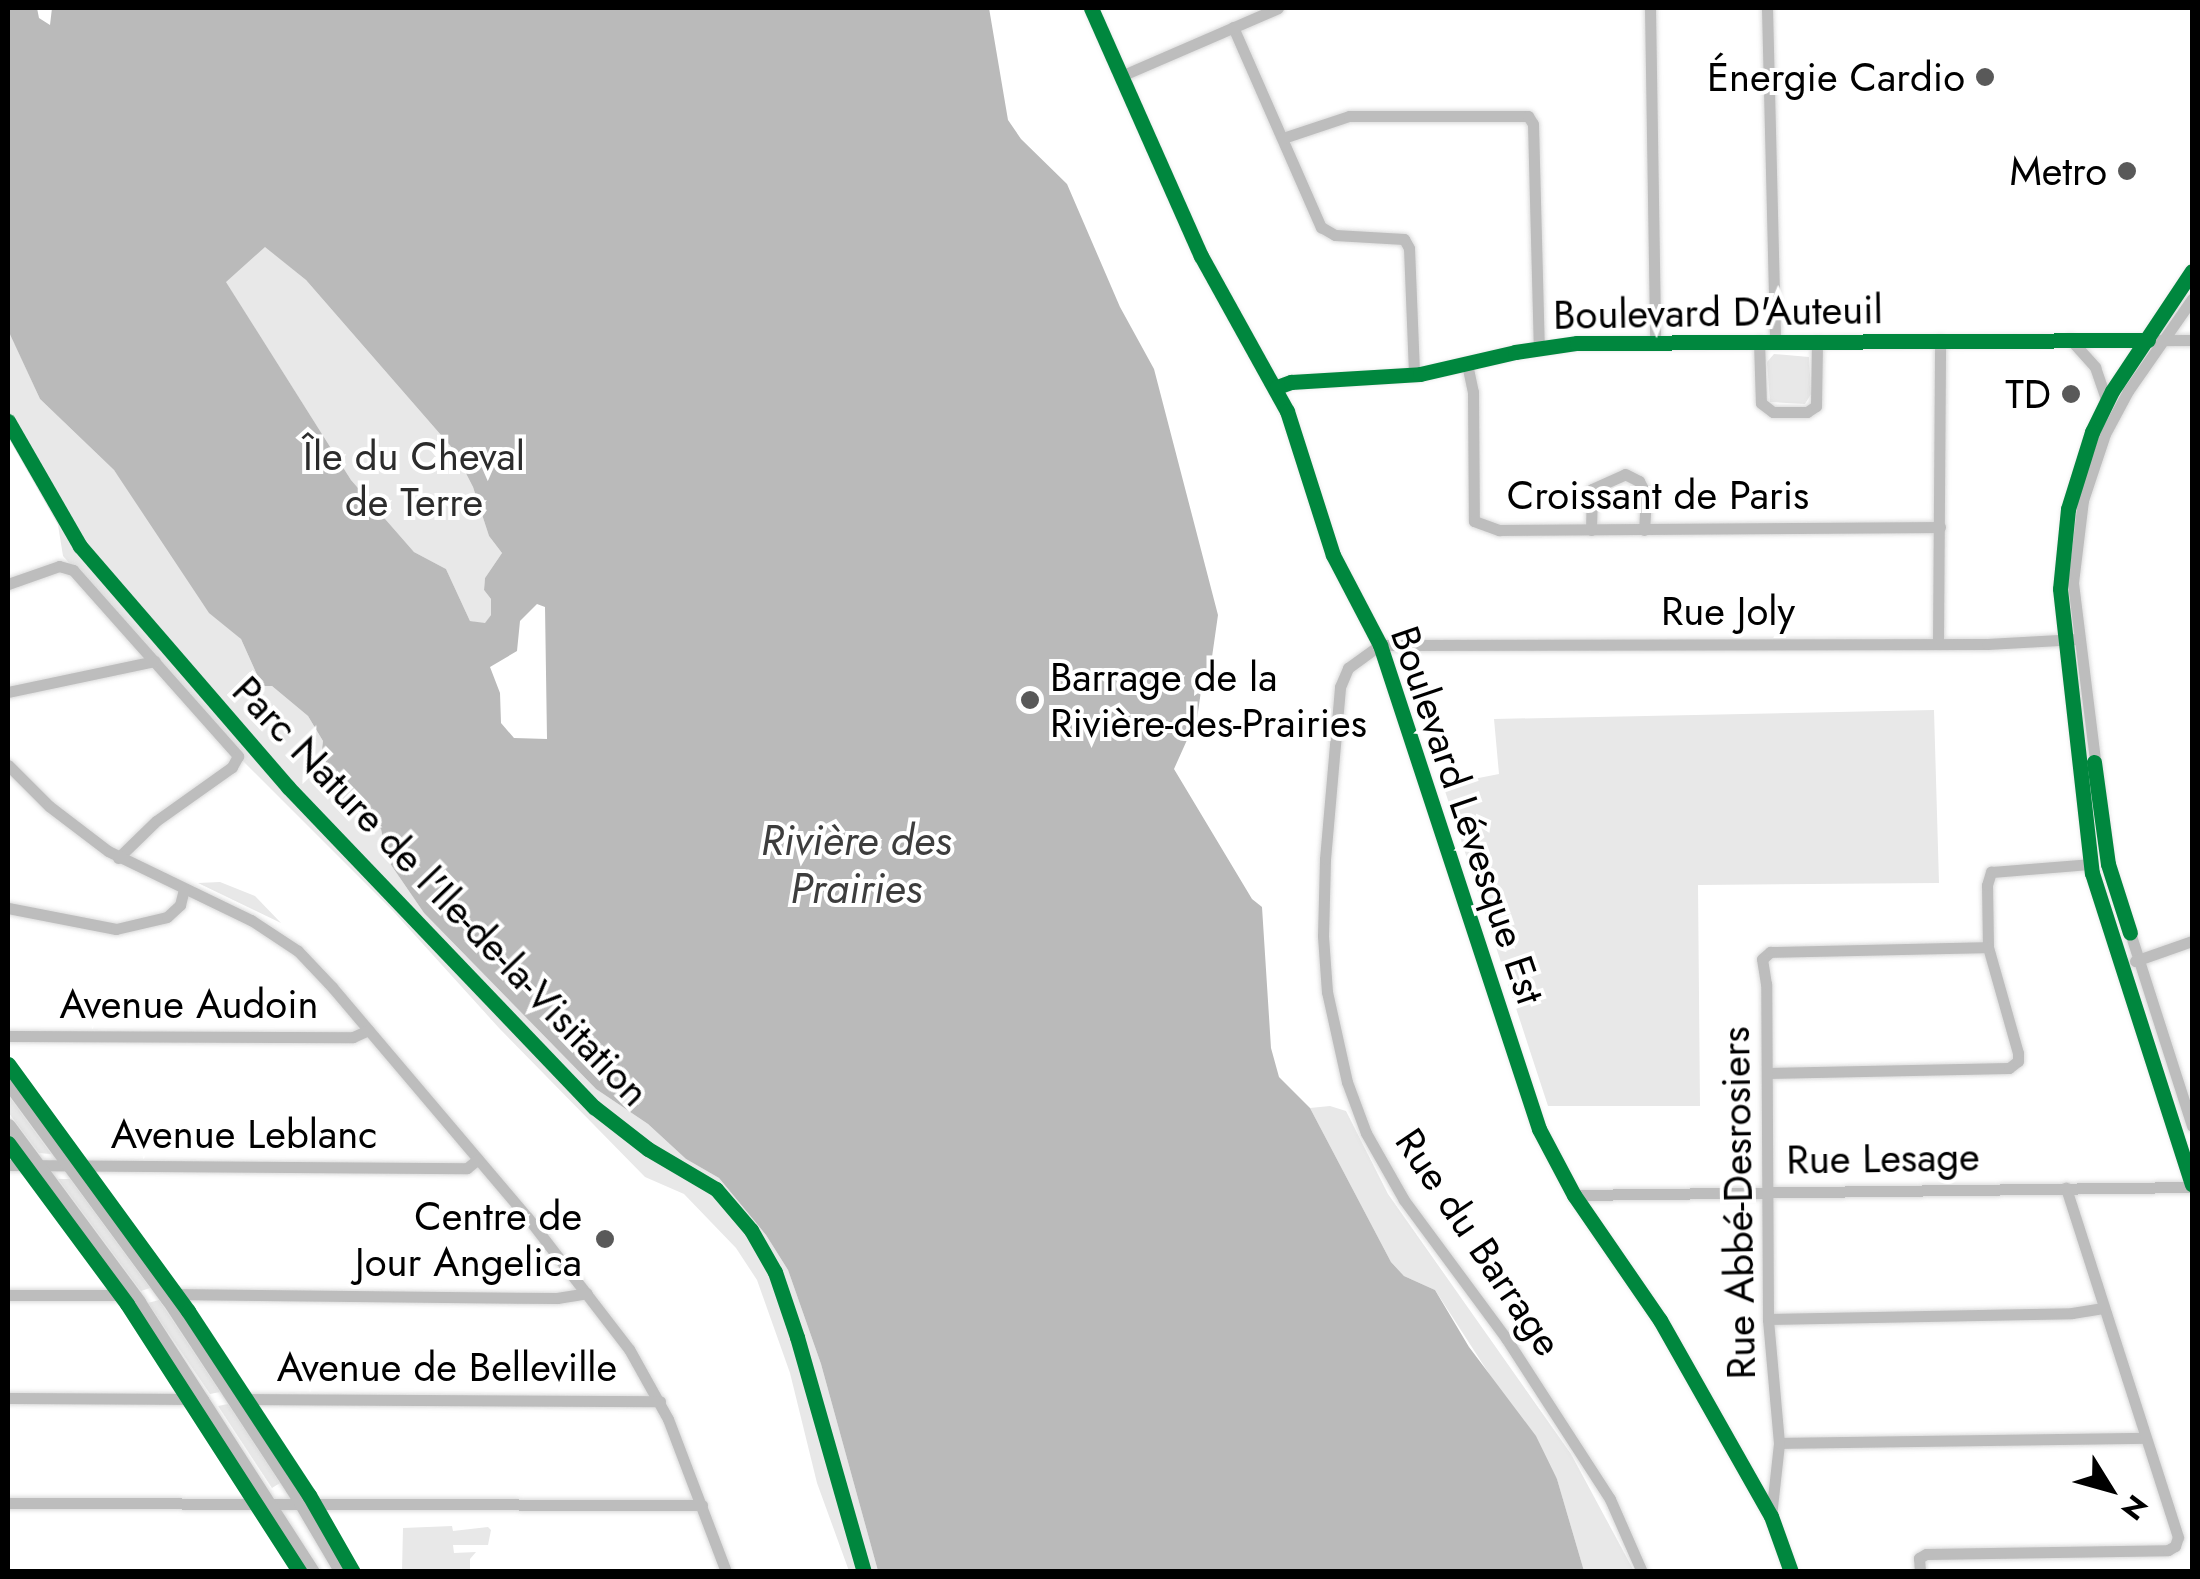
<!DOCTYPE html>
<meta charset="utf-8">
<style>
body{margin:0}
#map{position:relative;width:2200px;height:1579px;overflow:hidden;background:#fff;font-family:Jost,sans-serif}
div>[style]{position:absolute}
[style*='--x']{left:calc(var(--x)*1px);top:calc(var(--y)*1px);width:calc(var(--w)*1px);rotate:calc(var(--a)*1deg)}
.green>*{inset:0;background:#e8e8e8}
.water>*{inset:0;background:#bababa}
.roads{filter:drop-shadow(0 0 2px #dbdbdb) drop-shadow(0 0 2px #dbdbdb)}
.minor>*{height:11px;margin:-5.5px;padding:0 5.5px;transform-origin:5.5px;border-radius:5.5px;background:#bdbdbd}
.major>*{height:15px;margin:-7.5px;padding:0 7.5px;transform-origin:7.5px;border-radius:7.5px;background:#bdbdbd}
.cycleway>*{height:15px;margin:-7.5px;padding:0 7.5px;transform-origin:7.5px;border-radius:7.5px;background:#00873e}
.dots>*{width:28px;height:28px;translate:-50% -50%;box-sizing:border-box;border:5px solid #fff;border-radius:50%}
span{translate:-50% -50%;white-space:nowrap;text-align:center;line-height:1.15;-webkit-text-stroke:8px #fff;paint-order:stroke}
.poi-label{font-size:40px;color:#000}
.right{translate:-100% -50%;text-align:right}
.left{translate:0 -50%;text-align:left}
.street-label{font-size:40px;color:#000}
.park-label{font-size:40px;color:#2c2c2c}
.water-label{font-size:42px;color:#3d3d3d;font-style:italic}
.frame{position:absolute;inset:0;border:10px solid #000;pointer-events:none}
.north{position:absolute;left:2060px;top:1439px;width:100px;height:100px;-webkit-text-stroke:8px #fff;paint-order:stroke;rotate:127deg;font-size:28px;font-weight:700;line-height:40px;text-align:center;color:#000}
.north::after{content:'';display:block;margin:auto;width:35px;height:45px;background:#000;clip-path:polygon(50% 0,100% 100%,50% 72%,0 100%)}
</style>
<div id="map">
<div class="green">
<i style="clip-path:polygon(265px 246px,306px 280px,454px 450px,473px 487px,489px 536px,502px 553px,485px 578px,484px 590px,491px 599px,491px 615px,485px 624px,470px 621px,446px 569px,414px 552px,351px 480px,225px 281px)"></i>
<i style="clip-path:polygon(8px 329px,40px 399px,114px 470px,241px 639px,262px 686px,272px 686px,308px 716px,323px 741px,320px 765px,348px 805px,381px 829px,387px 859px,424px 913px,596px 1089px,648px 1124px,686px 1159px,719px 1178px,766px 1235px,788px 1270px,821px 1364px,878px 1571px,849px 1571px,817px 1483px,790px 1373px,757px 1280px,736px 1248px,684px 1194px,645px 1177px,499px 1028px,393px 911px,238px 756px,63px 556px,58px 525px,8px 437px)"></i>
<i style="clip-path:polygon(1774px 354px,1809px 357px,1811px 394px,1805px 404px,1770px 402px,1767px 362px)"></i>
<i style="clip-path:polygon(1934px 710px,1939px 883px,1698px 885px,1700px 1106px,1548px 1106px,1443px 785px,1499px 774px,1494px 719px)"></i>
<i style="clip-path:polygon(220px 882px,255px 896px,281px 923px,198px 883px)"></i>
<i style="clip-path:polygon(8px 1095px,51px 1154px,39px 1153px,8px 1112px)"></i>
<i style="clip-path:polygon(1330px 1106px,1346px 1111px,1388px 1194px,1571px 1454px,1634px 1571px,1584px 1571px,1557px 1479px,1435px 1290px,1404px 1276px,1391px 1262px,1310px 1108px)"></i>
<i style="clip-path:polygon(58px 1179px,70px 1179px,150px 1288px,141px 1291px)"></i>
<i style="clip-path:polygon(159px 1300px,220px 1392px,210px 1394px,148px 1303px)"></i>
<i style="clip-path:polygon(228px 1404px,280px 1483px,272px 1488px,218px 1406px)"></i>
<i style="clip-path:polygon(452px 1526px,453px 1531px,488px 1527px,491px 1530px,488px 1545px,453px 1545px,454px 1553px,476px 1552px,470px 1559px,470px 1571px,402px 1571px,403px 1528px)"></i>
</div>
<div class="water">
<i style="clip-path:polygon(evenodd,8px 8px,37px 8px,39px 18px,50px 25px,52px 8px,989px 8px,1008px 120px,1021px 139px,1067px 184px,1120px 307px,1154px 369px,1218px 615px,1210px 671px,1195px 679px,1194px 696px,1201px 691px,1195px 733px,1187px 740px,1174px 769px,1252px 899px,1262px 907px,1271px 1048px,1279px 1077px,1310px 1108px,1391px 1262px,1404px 1276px,1435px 1290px,1469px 1347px,1536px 1436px,1557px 1479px,1584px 1571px,878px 1571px,821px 1364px,788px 1270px,766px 1235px,719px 1178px,686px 1159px,648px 1124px,596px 1089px,424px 913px,387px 859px,381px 829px,313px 775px,320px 765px,323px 741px,308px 716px,272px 686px,262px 686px,241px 639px,209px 613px,114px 470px,40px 399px,8px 330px,8px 8px,265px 247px,306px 280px,454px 450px,473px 487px,489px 536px,502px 553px,485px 578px,484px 590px,491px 599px,491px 615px,485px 623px,470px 621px,446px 569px,414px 552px,351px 480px,226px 282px,265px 247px,8px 8px,537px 604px,545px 607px,547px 739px,514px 738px,501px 723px,500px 693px,490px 667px,517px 651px,520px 621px,537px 604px)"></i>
</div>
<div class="roads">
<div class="minor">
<i style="--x:1091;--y:8;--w:271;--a:66.1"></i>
<i style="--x:1201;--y:256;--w:177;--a:61"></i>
<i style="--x:1287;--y:411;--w:151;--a:72.3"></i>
<i style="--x:1333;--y:555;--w:102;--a:62.4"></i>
<i style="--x:1380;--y:645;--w:509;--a:71.81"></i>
<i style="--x:1539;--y:1129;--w:75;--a:62.1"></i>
<i style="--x:1574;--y:1195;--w:152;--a:55.5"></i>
<i style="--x:1660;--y:1320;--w:225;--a:60.5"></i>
<i style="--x:1771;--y:1516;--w:59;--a:70.3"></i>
<i style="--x:1650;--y:8;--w:334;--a:89.1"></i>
<i style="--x:1767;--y:8;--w:333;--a:88.6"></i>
<i style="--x:1233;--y:27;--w:219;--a:66.3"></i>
<i style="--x:1321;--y:227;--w:16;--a:30"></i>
<i style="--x:1335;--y:235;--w:69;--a:3.3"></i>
<i style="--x:1404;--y:239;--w:10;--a:61"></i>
<i style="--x:1409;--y:248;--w:127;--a:87.7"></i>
<i style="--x:1121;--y:76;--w:171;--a:-23.4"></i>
<i style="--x:1283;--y:138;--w:70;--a:-18.4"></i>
<i style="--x:1349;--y:116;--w:179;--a:0"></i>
<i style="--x:1528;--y:116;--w:9;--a:58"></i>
<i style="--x:1533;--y:124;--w:224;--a:88.5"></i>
<i style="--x:2192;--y:271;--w:144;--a:123.7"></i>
<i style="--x:2112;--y:391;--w:46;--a:116"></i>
<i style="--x:2092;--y:432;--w:81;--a:107.3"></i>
<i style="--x:2068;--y:509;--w:80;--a:95.7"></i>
<i style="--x:2060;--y:589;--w:286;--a:83.6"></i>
<i style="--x:2092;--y:873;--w:327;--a:72.2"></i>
<i style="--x:2192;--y:299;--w:112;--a:124.8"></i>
<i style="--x:2128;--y:391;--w:49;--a:118.1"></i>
<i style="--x:2105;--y:434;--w:70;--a:108.4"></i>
<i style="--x:2083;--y:500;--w:84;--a:96.9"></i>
<i style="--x:2073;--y:583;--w:283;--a:82.9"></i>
<i style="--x:2108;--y:864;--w:275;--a:72.2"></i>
<i style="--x:2070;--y:339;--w:38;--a:48"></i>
<i style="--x:2095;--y:367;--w:36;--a:71"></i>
<i style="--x:1759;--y:341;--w:62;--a:88.2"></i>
<i style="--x:1761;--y:403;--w:15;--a:37"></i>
<i style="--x:1773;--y:412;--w:34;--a:0"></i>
<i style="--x:1807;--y:412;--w:11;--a:-34"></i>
<i style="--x:1816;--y:406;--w:65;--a:-89.1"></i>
<i style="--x:1467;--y:364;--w:29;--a:78"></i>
<i style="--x:1473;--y:392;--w:129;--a:89.6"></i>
<i style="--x:1474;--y:521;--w:27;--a:20"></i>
<i style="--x:1499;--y:530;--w:441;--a:-0.4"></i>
<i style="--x:1277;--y:387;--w:15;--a:-20"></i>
<i style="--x:1291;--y:382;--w:129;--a:-3.5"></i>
<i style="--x:1420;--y:374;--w:98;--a:-13"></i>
<i style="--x:1515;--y:352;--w:63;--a:-8.3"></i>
<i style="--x:1577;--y:343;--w:615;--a:-0.28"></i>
<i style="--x:1591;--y:530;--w:41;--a:-88.6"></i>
<i style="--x:1592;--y:489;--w:36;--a:-24"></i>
<i style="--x:1625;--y:474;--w:16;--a:27"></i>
<i style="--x:1639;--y:481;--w:15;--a:62"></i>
<i style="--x:1646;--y:494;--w:36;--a:93"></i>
<i style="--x:8;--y:584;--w:54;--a:-19.4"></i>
<i style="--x:59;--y:566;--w:15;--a:16"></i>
<i style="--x:73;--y:570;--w:249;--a:48.4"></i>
<i style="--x:238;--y:756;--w:13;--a:119"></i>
<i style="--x:232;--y:767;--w:93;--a:144.6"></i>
<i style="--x:156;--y:821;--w:53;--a:135.8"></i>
<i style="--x:1938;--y:643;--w:303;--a:-89.6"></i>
<i style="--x:8;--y:692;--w:150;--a:-11.9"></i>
<i style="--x:8;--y:765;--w:58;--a:45"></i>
<i style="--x:49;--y:806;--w:74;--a:37.3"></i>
<i style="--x:108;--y:851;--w:159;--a:25.8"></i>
<i style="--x:251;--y:920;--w:56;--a:33.4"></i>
<i style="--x:298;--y:951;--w:50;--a:46.6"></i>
<i style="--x:332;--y:987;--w:303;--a:49.7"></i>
<i style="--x:528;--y:1218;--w:165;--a:52.4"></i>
<i style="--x:629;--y:1349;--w:80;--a:60.9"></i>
<i style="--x:668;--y:1419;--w:164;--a:69.2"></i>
<i style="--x:8;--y:908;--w:110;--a:11"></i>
<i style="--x:116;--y:929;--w:52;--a:-13.2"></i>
<i style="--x:167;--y:917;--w:18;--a:-43"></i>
<i style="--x:180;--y:905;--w:16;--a:-76"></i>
<i style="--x:2135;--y:961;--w:60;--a:-19.3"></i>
<i style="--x:8;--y:1036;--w:345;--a:0.2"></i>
<i style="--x:353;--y:1037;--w:17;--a:-24"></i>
<i style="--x:1767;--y:1073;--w:242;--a:-1.2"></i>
<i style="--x:2009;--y:1068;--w:11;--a:-38"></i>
<i style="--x:2018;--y:1061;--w:8;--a:-90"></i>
<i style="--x:2018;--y:1053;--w:110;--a:-105.8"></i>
<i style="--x:1988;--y:947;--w:62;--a:-90.9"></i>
<i style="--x:1987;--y:885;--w:14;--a:-73"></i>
<i style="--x:1991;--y:872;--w:99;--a:-4.6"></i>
<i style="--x:8;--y:1165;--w:459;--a:0.4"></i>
<i style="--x:467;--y:1168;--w:14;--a:-39"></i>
<i style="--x:1574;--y:1195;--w:618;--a:-0.74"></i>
<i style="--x:165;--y:1294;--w:392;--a:0.6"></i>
<i style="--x:557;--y:1298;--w:30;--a:-9"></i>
<i style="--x:8;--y:1295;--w:126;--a:0"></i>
<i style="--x:1768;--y:1319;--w:304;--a:-1.1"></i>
<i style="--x:2072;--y:1313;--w:30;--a:-9"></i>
<i style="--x:8;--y:1398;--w:195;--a:0.3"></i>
<i style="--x:234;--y:1399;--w:426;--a:0.3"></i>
<i style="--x:1779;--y:1443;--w:365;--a:-0.8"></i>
<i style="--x:8;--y:1503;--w:694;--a:0.17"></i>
<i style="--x:1771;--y:1516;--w:73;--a:-83.7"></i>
<i style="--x:1779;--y:1443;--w:124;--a:-95.1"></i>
<i style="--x:1768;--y:1319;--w:335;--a:-90.3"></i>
<i style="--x:1766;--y:984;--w:25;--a:-99"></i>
<i style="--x:1762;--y:959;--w:11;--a:-41"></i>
<i style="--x:1770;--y:952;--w:218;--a:-1.3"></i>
<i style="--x:1642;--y:1572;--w:80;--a:-113.7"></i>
<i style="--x:1610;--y:1499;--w:192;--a:-122.9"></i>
<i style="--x:1506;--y:1338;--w:172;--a:-126.5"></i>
<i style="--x:1404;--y:1200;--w:77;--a:-119.6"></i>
<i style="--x:1366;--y:1133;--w:54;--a:-110.4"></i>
<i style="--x:1347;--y:1082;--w:92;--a:-102.5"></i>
<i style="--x:1327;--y:992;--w:56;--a:-94.1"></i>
<i style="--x:1323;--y:936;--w:77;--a:-88.5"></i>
<i style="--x:1325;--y:859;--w:173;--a:-85"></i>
<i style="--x:1340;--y:687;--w:21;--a:-67"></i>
<i style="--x:1348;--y:668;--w:39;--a:-36"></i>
<i style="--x:1380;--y:645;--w:607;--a:-0.09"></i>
<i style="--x:1987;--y:644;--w:90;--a:-3.2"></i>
<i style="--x:1920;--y:1572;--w:14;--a:-94"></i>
<i style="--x:1919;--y:1558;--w:8;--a:-30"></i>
<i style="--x:1926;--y:1554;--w:242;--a:-0.9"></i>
<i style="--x:2168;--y:1550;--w:8;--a:-30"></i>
<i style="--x:2175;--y:1546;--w:9;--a:-72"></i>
<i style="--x:2178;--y:1537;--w:367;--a:-107.8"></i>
</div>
<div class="major">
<i style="--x:8;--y:1081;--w:272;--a:53.7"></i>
<i style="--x:169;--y:1300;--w:224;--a:56.7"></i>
<i style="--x:292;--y:1487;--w:99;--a:59.5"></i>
<i style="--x:8;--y:1126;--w:219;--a:53.5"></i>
<i style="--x:138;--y:1302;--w:321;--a:57.2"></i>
</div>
</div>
<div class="cycleway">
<i style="--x:1091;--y:8;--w:271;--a:66.1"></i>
<i style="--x:1201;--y:256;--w:177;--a:61"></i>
<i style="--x:1287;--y:411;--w:151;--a:72.3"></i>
<i style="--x:1333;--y:555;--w:102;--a:62.4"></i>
<i style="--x:1380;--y:645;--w:509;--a:71.81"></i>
<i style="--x:1539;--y:1129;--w:75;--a:62.1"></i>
<i style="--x:1574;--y:1195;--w:152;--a:55.5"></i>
<i style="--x:1660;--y:1320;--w:225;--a:60.5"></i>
<i style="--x:1771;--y:1516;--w:59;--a:70.3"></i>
<i style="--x:2192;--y:271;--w:144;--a:123.7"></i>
<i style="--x:2112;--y:391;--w:46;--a:116"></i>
<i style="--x:2092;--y:432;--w:81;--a:107.3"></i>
<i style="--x:2068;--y:509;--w:80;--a:95.7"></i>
<i style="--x:2060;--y:589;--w:286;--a:83.6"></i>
<i style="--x:2092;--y:873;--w:327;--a:72.2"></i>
<i style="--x:1277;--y:387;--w:15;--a:-20"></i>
<i style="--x:1291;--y:382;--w:129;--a:-3.5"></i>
<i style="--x:1420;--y:374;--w:98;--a:-13"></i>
<i style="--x:1515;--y:352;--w:63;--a:-8.3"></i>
<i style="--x:1577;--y:343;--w:571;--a:-0.3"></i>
<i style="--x:8;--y:421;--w:144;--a:60.1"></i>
<i style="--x:80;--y:546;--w:318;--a:49.2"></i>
<i style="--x:288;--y:787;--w:443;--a:46.3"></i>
<i style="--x:594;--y:1107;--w:68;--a:37.9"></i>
<i style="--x:648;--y:1149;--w:79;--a:30.5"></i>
<i style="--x:716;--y:1189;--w:54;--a:49.5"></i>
<i style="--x:751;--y:1230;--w:48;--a:60.3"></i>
<i style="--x:775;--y:1272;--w:69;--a:71.3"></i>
<i style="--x:797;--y:1337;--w:244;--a:74.1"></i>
<i style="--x:2094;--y:762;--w:103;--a:82.2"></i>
<i style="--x:2108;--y:864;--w:72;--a:72.3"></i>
<i style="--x:8;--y:1064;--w:306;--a:53.9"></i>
<i style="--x:188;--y:1311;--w:220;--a:56.7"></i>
<i style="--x:309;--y:1495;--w:89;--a:60.3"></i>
<i style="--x:8;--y:1143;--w:200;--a:53.5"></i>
<i style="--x:127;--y:1304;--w:319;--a:57.2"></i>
</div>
<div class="dots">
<i style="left:1985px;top:77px;background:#595959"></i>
<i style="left:2127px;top:171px;background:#595959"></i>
<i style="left:2071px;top:394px;background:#595959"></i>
<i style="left:1030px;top:700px;background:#595959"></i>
<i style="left:605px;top:1239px;background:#595959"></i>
</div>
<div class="poi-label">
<span class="right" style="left:1965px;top:77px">Énergie Cardio</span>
<span class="right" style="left:2107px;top:171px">Metro</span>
<span class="right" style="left:2051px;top:394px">TD</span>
<span class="left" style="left:1050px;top:700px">Barrage de la<br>Rivière-des-Prairies</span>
<span class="right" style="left:582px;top:1239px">Centre de<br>Jour Angelica</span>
</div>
<div class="street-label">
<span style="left:1718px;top:312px;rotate:-1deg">Boulevard D'Auteuil</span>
<span style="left:1658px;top:495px">Croissant de Paris</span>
<span style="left:1728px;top:611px">Rue Joly</span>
<span style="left:1468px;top:815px;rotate:71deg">Boulevard Lévesque Est</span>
<span style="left:441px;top:891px;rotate:46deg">Parc Nature de l'Ile-de-la-Visitation</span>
<span style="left:189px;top:1004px">Avenue Audoin</span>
<span style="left:244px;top:1134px">Avenue Leblanc</span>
<span style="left:1883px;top:1158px;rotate:-1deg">Rue Lesage</span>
<span style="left:1738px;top:1203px;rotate:-91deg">Rue Abbé-Desrosiers</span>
<span style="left:1479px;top:1242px;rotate:56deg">Rue du Barrage</span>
<span style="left:447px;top:1367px">Avenue de Belleville</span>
</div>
<div class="park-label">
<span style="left:414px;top:479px">Île du Cheval<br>de Terre</span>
</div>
<div class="water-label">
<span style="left:856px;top:865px">Rivière des<br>Prairies</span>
</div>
<div class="frame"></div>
<div class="north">N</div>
</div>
